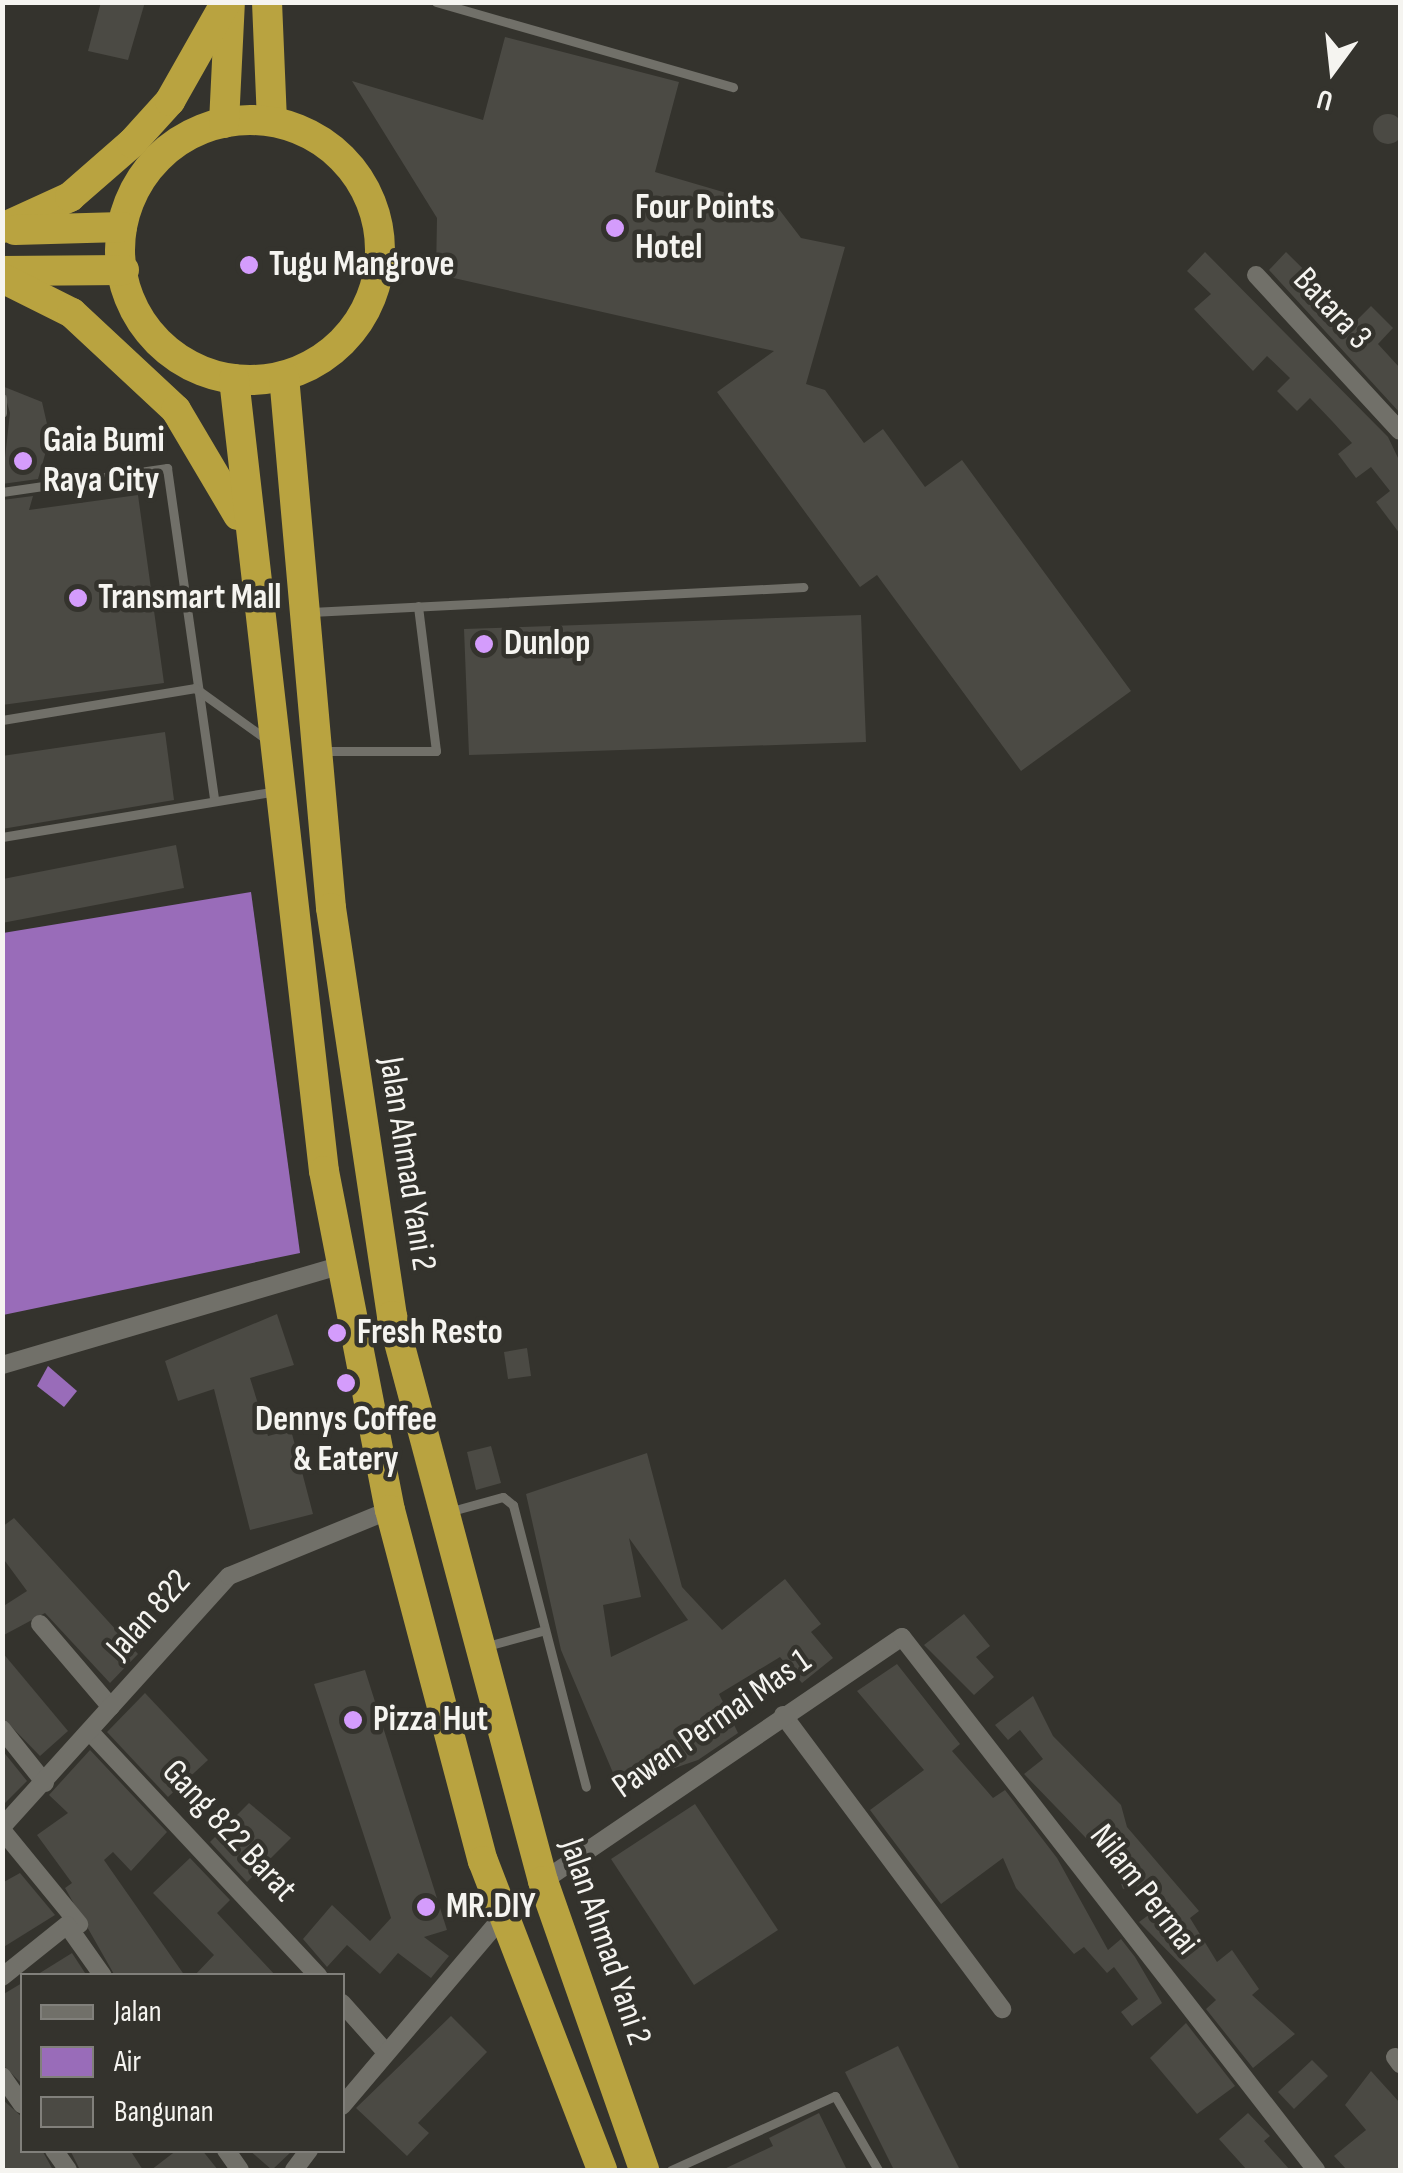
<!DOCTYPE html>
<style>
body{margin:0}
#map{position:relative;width:1403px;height:2173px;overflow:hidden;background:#34332d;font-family:"Sofia Sans Condensed",sans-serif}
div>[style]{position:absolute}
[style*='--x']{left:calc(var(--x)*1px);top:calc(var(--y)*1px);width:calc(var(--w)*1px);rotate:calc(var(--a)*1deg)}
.water>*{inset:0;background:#996cb9}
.building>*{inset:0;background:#4b4a44}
.round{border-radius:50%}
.lane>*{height:9px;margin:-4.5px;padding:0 4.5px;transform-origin:4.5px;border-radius:4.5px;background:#717069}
.street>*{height:18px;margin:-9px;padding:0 9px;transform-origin:9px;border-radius:9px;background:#717069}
.highway>*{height:30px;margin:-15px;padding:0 15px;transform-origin:15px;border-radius:15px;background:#b9a340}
.highway>.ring{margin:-15px;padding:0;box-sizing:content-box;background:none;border:30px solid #b9a340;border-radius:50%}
.dots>*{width:28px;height:28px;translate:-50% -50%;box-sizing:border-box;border:5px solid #34332d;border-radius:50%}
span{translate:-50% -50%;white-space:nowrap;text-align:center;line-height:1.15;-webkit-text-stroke:9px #34332d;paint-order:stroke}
.poi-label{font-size:35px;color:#f5f4f0;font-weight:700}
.left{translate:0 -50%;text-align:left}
.street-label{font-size:35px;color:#f5f4f0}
.frame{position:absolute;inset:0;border:5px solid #f5f4f0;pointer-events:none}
.legend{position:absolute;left:20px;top:1973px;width:325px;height:180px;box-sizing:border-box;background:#34332d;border:2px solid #81807b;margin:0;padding:12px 18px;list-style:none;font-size:30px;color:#f5f4f0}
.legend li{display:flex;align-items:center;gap:20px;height:50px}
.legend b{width:50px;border:2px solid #81807b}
.north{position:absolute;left:1283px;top:20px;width:100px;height:100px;-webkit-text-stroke:8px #34332d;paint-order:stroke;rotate:195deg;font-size:28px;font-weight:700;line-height:40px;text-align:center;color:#f5f4f0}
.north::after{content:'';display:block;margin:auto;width:35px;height:45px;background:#f5f4f0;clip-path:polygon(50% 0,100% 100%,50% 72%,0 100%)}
</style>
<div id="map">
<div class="water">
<i style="clip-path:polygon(251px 892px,300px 1253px,3px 1315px,3px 933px)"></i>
<i style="clip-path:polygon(48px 1366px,77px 1391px,64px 1407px,37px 1386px)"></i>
</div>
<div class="building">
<i style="clip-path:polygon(101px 2px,145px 2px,128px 60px,88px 51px)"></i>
<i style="clip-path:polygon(505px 37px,679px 82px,655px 172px,778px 208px,801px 238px,845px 247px,806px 384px,825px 390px,864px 443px,883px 429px,925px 487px,962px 460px,1131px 691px,1021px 771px,877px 575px,860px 587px,717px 392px,774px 351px,436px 274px,437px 218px,352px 81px,483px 120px)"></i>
<i class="round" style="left:1373px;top:114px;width:30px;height:30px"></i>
<i style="clip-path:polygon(1205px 252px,1388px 437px,1400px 462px,1400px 534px,1376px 502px,1390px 491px,1371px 467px,1356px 478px,1338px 454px,1352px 443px,1332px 421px,1310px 398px,1297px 411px,1277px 391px,1290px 378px,1267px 356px,1253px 371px,1194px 309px,1211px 294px,1187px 271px)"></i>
<i style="clip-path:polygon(1286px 252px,1356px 321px,1371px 306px,1393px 328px,1378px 344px,1400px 368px,1400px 413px,1269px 270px)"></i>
<i style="clip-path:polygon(2px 386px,42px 402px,50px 437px,38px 479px,2px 484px,10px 413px)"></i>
<i style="clip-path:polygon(138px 495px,164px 683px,2px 705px,2px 500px,33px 496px,29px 510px)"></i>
<i style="clip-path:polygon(861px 615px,866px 742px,469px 755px,464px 629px)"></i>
<i style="clip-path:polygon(165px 732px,174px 800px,2px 829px,2px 756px)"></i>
<i style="clip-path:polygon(176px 845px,184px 888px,2px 923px,3px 879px)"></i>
<i style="clip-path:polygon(277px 1314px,294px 1365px,250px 1378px,268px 1436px,291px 1430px,313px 1514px,250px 1530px,214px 1389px,178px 1401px,165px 1361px)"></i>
<i style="clip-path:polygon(527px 1348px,531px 1376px,508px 1379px,504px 1352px)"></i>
<i style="clip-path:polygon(491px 1446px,501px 1483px,476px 1490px,467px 1452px)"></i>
<i style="clip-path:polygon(evenodd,647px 1453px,682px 1587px,722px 1630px,785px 1579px,821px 1624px,811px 1632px,833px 1658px,802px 1683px,780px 1657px,719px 1694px,738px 1733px,698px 1760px,619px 1787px,561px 1650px,526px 1494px,647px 1453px,629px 1538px,688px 1620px,611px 1657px,603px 1605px,641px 1597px,629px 1538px)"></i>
<i style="clip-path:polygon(14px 1518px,138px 1654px,110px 1683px,45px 1613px,2px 1636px,2px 1607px,27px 1591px,2px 1557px,2px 1527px)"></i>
<i style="clip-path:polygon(964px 1614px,990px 1646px,976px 1657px,994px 1677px,974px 1695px,924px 1645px)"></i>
<i style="clip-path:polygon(2px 1652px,68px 1731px,40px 1756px,2px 1717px)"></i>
<i style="clip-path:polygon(897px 1664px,960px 1744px,952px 1751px,993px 1798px,1005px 1790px,1057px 1858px,1108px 1950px,1121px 1939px,1135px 1957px,1162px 2003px,1132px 2026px,1121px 2012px,1138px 1999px,1114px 1967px,1107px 1973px,1084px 1947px,1074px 1954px,1016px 1888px,1003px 1858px,941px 1904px,870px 1810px,924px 1770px,857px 1691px)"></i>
<i style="clip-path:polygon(365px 1670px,447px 1930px,424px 1937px,449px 1956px,431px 1978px,398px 1953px,380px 1974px,347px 1945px,327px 1967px,303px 1939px,332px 1905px,370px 1941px,391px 1918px,314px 1684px)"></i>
<i style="clip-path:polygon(145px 1693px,208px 1760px,168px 1797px,107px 1732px)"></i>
<i style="clip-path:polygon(1033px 1696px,1053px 1736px,1121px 1805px,1127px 1827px,1199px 1911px,1190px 1918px,1217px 1962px,1232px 1950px,1259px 1989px,1252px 1995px,1295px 2034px,1253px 2068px,1206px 2009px,1216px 2000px,1139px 1922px,1157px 1909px,1136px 1885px,1123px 1889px,1115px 1868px,1024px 1774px,1043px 1759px,1020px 1730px,1008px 1740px,995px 1725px)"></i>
<i style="clip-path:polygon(2px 1750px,27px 1781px,2px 1806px)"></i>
<i style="clip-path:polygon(90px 1750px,167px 1832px,131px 1871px,113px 1852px,104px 1860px,185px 1976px,115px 1976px,65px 1888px,72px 1883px,37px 1835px,68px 1813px,49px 1795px)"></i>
<i style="clip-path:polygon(249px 1803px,291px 1838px,247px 1882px,210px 1842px)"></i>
<i style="clip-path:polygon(695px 1804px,778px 1930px,694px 1985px,611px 1859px)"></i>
<i style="clip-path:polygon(190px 1858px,230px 1900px,217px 1913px,276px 1976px,194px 1976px,214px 1955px,153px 1893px)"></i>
<i style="clip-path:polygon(20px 1873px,55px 1915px,2px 1948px,2px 1883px)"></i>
<i style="clip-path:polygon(72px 1953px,87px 1976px,35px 1976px)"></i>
<i style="clip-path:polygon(22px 1983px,22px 2084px,2px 2064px,2px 1995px)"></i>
<i style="clip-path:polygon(451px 2016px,487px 2052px,418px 2123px,429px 2133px,407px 2156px,356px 2108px)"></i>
<i style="clip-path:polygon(1186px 2023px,1235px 2086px,1197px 2114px,1150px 2058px)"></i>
<i style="clip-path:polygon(898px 2046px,960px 2170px,894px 2170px,845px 2072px)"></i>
<i style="clip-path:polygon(1312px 2060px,1328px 2076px,1294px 2109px,1278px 2092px)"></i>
<i style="clip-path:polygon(1371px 2071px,1400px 2103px,1400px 2170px,1347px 2170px,1334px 2156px,1366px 2130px,1345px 2105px)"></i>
<i style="clip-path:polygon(2px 2099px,22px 2117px,22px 2150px,42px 2150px,53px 2170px,2px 2170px)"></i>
<i style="clip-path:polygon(819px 2113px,847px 2170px,722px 2170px,773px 2146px,769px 2138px)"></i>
<i style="clip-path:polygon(1248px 2113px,1270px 2136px,1264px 2141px,1290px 2170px,1247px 2170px,1219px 2139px)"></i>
<i style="clip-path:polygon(70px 2150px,130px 2150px,143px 2170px,80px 2170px)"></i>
<i style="clip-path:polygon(177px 2150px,202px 2150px,218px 2170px,151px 2170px)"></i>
<i style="clip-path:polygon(249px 2150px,293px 2150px,272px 2170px)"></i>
</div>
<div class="lane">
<i style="--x:436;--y:2;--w:309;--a:16"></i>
<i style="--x:2;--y:398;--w:15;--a:90"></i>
<i style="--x:2;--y:492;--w:167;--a:-8.3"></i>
<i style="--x:167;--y:468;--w:334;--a:81.9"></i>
<i style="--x:311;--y:612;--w:493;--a:-2.9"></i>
<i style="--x:2;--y:720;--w:196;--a:-9.4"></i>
<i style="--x:195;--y:688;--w:87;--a:35.7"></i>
<i style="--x:320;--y:751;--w:116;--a:0"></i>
<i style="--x:436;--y:751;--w:146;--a:-97.1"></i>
<i style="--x:2;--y:837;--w:278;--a:-9.5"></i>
<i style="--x:448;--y:1512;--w:57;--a:-15.3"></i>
<i style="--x:503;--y:1497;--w:13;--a:39"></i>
<i style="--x:513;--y:1505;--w:291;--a:75.5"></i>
<i style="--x:487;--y:1646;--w:60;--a:-15.4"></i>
<i style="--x:671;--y:2170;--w:180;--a:-24.3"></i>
<i style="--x:835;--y:2096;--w:86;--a:59.8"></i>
</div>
<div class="street">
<i style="--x:1256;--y:275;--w:212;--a:47.3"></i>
<i style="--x:2;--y:1365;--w:354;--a:-16.4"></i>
<i style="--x:40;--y:1624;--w:109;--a:49.5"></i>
<i style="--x:783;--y:1715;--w:367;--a:53.3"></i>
<i style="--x:2;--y:1729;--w:69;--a:51.5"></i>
<i style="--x:91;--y:1733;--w:333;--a:46.9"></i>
<i style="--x:2;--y:1827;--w:338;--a:-47.9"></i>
<i style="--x:229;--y:1576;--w:174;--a:-22.3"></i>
<i style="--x:2;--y:1830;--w:122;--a:50.7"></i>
<i style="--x:543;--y:1881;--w:434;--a:-34.2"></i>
<i style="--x:902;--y:1637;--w:675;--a:52.16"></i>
<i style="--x:2;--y:1977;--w:83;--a:-38.7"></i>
<i style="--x:67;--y:1925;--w:62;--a:54.8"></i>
<i style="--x:342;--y:2003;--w:63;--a:48.2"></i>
<i style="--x:1395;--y:2057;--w:9;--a:54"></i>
<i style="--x:2;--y:2076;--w:35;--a:55"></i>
<i style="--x:342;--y:2106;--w:250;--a:-49.7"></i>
<i style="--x:54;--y:2150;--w:24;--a:55"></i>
<i style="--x:226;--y:2150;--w:24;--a:55"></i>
<i style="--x:294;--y:2170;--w:25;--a:-53"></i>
</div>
<div class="highway">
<i style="--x:267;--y:2;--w:119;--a:87.6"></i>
<i class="ring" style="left:120px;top:120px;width:230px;height:230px"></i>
<i style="--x:224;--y:123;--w:121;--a:-87.2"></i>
<i style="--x:2;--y:228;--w:75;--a:-24.5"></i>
<i style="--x:70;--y:197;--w:82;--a:-41.1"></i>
<i style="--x:132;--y:143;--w:57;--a:-47.9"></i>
<i style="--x:170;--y:101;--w:114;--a:-60.5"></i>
<i style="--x:15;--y:230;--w:107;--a:-1.6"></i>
<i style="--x:2;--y:271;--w:122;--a:-0.5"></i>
<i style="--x:2;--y:278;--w:78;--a:26.6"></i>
<i style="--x:72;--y:313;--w:142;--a:43"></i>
<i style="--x:176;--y:410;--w:122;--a:59.4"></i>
<i style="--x:284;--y:376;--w:534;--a:84.95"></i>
<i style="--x:331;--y:908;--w:413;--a:81.5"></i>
<i style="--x:392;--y:1316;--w:585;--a:75.04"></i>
<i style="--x:543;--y:1881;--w:306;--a:70.7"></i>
<i style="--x:234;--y:379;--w:797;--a:83.52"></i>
<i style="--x:324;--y:1171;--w:345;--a:79"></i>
<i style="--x:390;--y:1510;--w:363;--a:75.2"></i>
<i style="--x:483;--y:1861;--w:331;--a:68.9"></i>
</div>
<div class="dots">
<i style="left:615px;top:228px;background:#d49cfc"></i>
<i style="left:249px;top:265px;background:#d49cfc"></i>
<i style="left:23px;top:461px;background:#d49cfc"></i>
<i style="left:78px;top:598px;background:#d49cfc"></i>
<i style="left:484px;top:644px;background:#d49cfc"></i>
<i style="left:337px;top:1333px;background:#d49cfc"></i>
<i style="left:346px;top:1383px;background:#d49cfc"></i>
<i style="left:353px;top:1720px;background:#d49cfc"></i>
<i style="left:426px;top:1907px;background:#d49cfc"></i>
</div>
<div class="poi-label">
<span class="left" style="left:635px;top:228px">Four Points<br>Hotel</span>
<span class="left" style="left:269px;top:265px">Tugu Mangrove</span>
<span class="left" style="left:43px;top:461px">Gaia Bumi<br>Raya City</span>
<span class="left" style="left:98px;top:598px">Transmart Mall</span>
<span class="left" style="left:504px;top:644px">Dunlop</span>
<span class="left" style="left:357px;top:1333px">Fresh Resto</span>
<span style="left:346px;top:1440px">Dennys Coffee<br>&amp; Eatery</span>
<span class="left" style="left:373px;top:1720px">Pizza Hut</span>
<span class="left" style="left:446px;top:1907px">MR.DIY</span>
</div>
<div class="street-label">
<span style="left:1332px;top:309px;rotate:47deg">Batara 3</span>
<span style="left:407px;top:1164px;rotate:81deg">Jalan Ahmad Yani 2</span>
<span style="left:149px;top:1615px;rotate:-48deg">Jalan 822</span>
<span style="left:712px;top:1724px;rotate:-35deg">Pawan Permai Mas 1</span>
<span style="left:229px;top:1831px;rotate:47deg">Gang 822 Barat</span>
<span style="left:1144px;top:1890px;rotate:52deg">Nilam Permai</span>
<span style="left:605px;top:1942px;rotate:71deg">Jalan Ahmad Yani 2</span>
</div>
<div class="frame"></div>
<ul class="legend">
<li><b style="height:12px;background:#717069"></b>Jalan</li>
<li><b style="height:28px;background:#996cb9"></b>Air</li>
<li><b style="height:28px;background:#4b4a44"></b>Bangunan</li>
</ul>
<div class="north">U</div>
</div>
